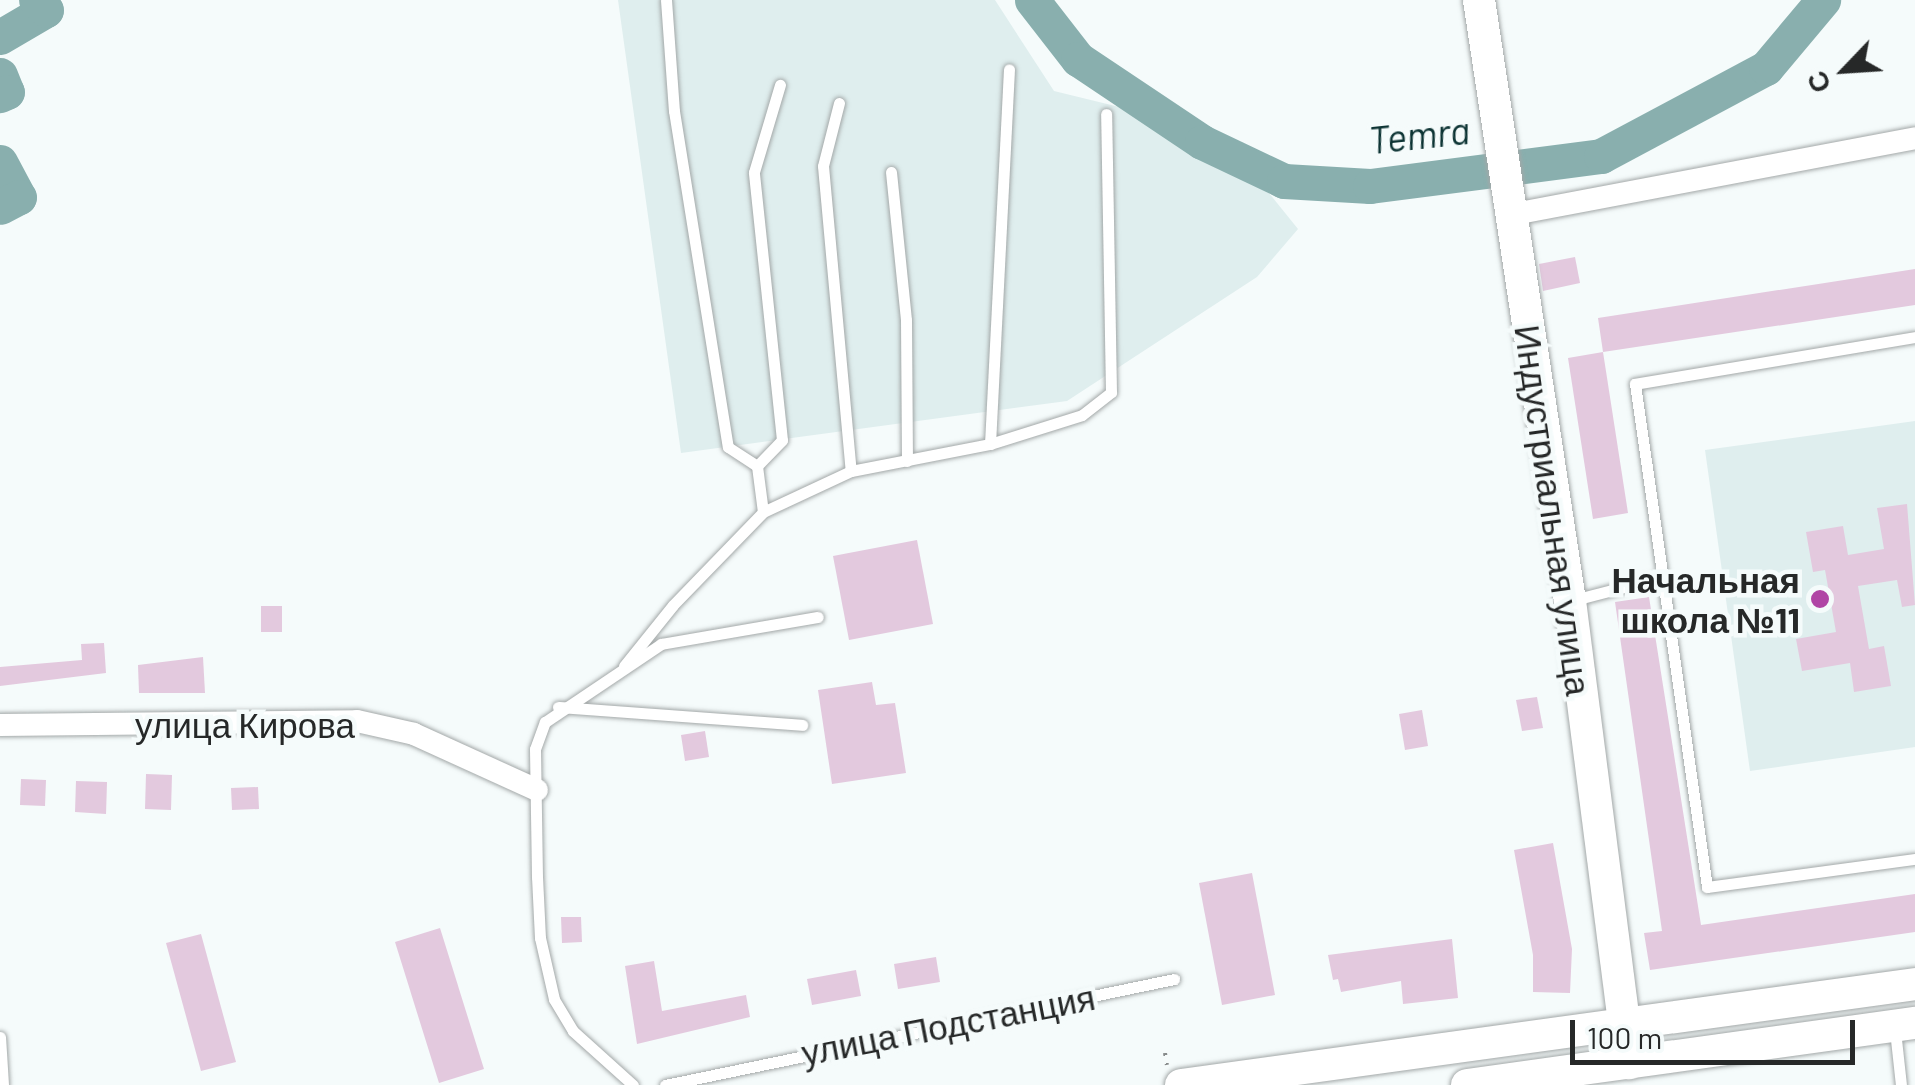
<!DOCTYPE html>
<meta charset="utf-8">
<style>
body{margin:0}
#map{position:relative;width:1915px;height:1085px;overflow:hidden;background:#f5fbfb;font-family:Barlow,sans-serif}
div>[style]{position:absolute}
[style*='--x']{left:calc(var(--x)*1px);top:calc(var(--y)*1px);width:calc(var(--w)*1px);rotate:calc(var(--a)*1deg)}
.built>*{inset:0;background:#dfeeee}
.river>*{height:35px;margin:-17.5px;padding:0 17.5px;transform-origin:17.5px;border-radius:17.5px;background:#89afae}
.building>*{inset:0;background:#e3c9de}
.path>*{height:4px;margin-top:-2px;transform-origin:0;background:repeating-linear-gradient(90deg,#868a8a 0 2.5px,transparent 0 10.5px)}
.roads{filter:drop-shadow(0 0 2px #a3a8a8) drop-shadow(0 0 2px #a3a8a8)}
.lane>*{height:11px;margin:-5.5px;padding:0 5.5px;transform-origin:5.5px;border-radius:5.5px;background:#fff}
.street>*{height:22px;margin:-11px;padding:0 11px;transform-origin:11px;border-radius:11px;background:#fff}
.secondary>*{height:32px;margin:-16px;padding:0 16px;transform-origin:16px;border-radius:16px;background:#fff}
.dots>*{width:28px;height:28px;translate:-50% -50%;box-sizing:border-box;border:5px solid #f5fbfb;border-radius:50%}
span{translate:-50% -50%;white-space:nowrap;text-align:center;line-height:1.15;-webkit-text-stroke:9px #f5fbfb;paint-order:stroke}
.street-label{font-size:35px;color:#262828}
.poi-label{font-size:35px;color:#262828;font-weight:700}
.right{translate:-100% -50%;text-align:right}
.water-label{font-size:38px;color:#0d3434;font-style:italic}
.north{position:absolute;left:1795px;top:20px;width:100px;height:100px;-webkit-text-stroke:8px #f5fbfb;paint-order:stroke;rotate:245deg;font-size:28px;font-weight:700;line-height:40px;text-align:center;color:#262828}
.north::after{content:'';display:block;margin:auto;width:35px;height:45px;background:#262828;clip-path:polygon(50% 0,100% 100%,50% 72%,0 100%)}
.scale{position:absolute;left:1570px;top:1020px;width:285px;height:45px;box-sizing:border-box;border:5px solid #262828;border-top:0;padding-left:12px;font-size:30px;line-height:35px;white-space:nowrap;color:#262828;-webkit-text-stroke:8px #f5fbfb;paint-order:stroke}
</style>
<div id="map">
<div class="built">
<i style="clip-path:polygon(618px 0,995px 0,1054px 91px,1148px 114px,1269px 193px,1298px 229px,1257px 277px,1067px 401px,681px 453px)"></i>
<i style="clip-path:polygon(1915px 421px,1915px 747px,1750px 771px,1705px 450px)"></i>
</div>
<div class="river">
<i style="--x:1032;--y:0;--w:75;--a:52.1"></i>
<i style="--x:1078;--y:59;--w:149;--a:33.8"></i>
<i style="--x:1202;--y:142;--w:91;--a:25.4"></i>
<i style="--x:1284;--y:181;--w:86;--a:3.3"></i>
<i style="--x:1370;--y:186;--w:233;--a:-7.4"></i>
<i style="--x:1601;--y:156;--w:187;--a:-28.1"></i>
<i style="--x:1766;--y:68;--w:89;--a:-50"></i>
<i style="--x:0;--y:37;--w:53;--a:-30.4"></i>
<i style="--x:46;--y:10;--w:14;--a:-135"></i>
<i style="--x:0;--y:75;--w:18;--a:68"></i>
<i style="--x:7;--y:92;--w:8;--a:157"></i>
<i style="--x:0;--y:162;--w:40;--a:62"></i>
<i style="--x:19;--y:197;--w:21;--a:152"></i>
</div>
<div class="building">
<i style="clip-path:polygon(1575px 257px,1580px 283px,1543px 291px,1539px 264px)"></i>
<i style="clip-path:polygon(1915px 269px,1915px 305px,1603px 352px,1598px 318px)"></i>
<i style="clip-path:polygon(1603px 352px,1628px 513px,1593px 519px,1568px 358px)"></i>
<i style="clip-path:polygon(1907px 504px,1915px 605px,1902px 607px,1897px 580px,1858px 586px,1869px 649px,1884px 646px,1891px 686px,1854px 692px,1850px 663px,1802px 671px,1796px 639px,1836px 632px,1825px 570px,1813px 572px,1806px 532px,1843px 526px,1848px 555px,1884px 549px,1877px 508px)"></i>
<i style="clip-path:polygon(917px 540px,933px 624px,849px 640px,833px 556px)"></i>
<i style="clip-path:polygon(1649px 597px,1701px 925px,1915px 894px,1915px 932px,1650px 970px,1644px 933px,1662px 931px,1615px 602px)"></i>
<i style="clip-path:polygon(261px 606px,282px 606px,282px 632px,261px 632px)"></i>
<i style="clip-path:polygon(104px 643px,106px 673px,0 686px,0 667px,82px 660px,81px 644px)"></i>
<i style="clip-path:polygon(203px 657px,205px 693px,139px 693px,138px 665px)"></i>
<i style="clip-path:polygon(872px 682px,876px 705px,895px 703px,906px 773px,832px 784px,818px 690px)"></i>
<i style="clip-path:polygon(1537px 697px,1543px 728px,1522px 731px,1516px 700px)"></i>
<i style="clip-path:polygon(1422px 710px,1428px 746px,1405px 750px,1399px 714px)"></i>
<i style="clip-path:polygon(705px 731px,709px 757px,685px 761px,681px 735px)"></i>
<i style="clip-path:polygon(146px 774px,172px 775px,171px 810px,145px 809px)"></i>
<i style="clip-path:polygon(21px 779px,46px 780px,45px 806px,20px 805px)"></i>
<i style="clip-path:polygon(76px 781px,107px 782px,106px 814px,75px 812px)"></i>
<i style="clip-path:polygon(258px 787px,259px 809px,232px 810px,231px 788px)"></i>
<i style="clip-path:polygon(1553px 843px,1572px 949px,1570px 993px,1533px 992px,1533px 955px,1514px 850px)"></i>
<i style="clip-path:polygon(1252px 873px,1275px 995px,1222px 1005px,1199px 883px)"></i>
<i style="clip-path:polygon(561px 917px,581px 917px,582px 942px,562px 943px)"></i>
<i style="clip-path:polygon(440px 928px,484px 1069px,439px 1083px,395px 942px)"></i>
<i style="clip-path:polygon(201px 934px,236px 1062px,201px 1071px,166px 943px)"></i>
<i style="clip-path:polygon(1452px 939px,1458px 998px,1403px 1004px,1401px 981px,1341px 992px,1338px 979px,1333px 980px,1328px 955px)"></i>
<i style="clip-path:polygon(936px 957px,940px 982px,898px 989px,894px 964px)"></i>
<i style="clip-path:polygon(654px 961px,662px 1011px,746px 995px,750px 1017px,637px 1044px,625px 966px)"></i>
<i style="clip-path:polygon(856px 970px,861px 996px,812px 1005px,807px 979px)"></i>
</div>
<div class="path">
<i style="--x:1165;--y:1053;--w:12;--a:81"></i>
</div>
<div class="roads">
<div class="lane">
<i style="--x:666;--y:0;--w:111;--a:85.9"></i>
<i style="--x:674;--y:111;--w:340;--a:80.9"></i>
<i style="--x:728;--y:447;--w:35;--a:33"></i>
<i style="--x:757;--y:466;--w:46;--a:82.6"></i>
<i style="--x:839;--y:103;--w:65;--a:104.3"></i>
<i style="--x:823;--y:166;--w:306;--a:84.8"></i>
<i style="--x:891;--y:172;--w:149;--a:84.2"></i>
<i style="--x:906;--y:320;--w:141;--a:89.6"></i>
<i style="--x:1915;--y:337;--w:284;--a:170.5"></i>
<i style="--x:1635;--y:384;--w:508;--a:81.85"></i>
<i style="--x:1707;--y:887;--w:210;--a:-7.7"></i>
<i style="--x:990;--y:444;--w:375;--a:-87.1"></i>
<i style="--x:757;--y:466;--w:36;--a:-46"></i>
<i style="--x:782;--y:440;--w:269;--a:-96"></i>
<i style="--x:754;--y:172;--w:91;--a:-73.4"></i>
<i style="--x:1574;--y:600;--w:91;--a:-14.6"></i>
<i style="--x:624;--y:666;--w:78;--a:-51.2"></i>
<i style="--x:673;--y:605;--w:129;--a:-45.9"></i>
<i style="--x:763;--y:512;--w:97;--a:-25"></i>
<i style="--x:851;--y:471;--w:142;--a:-11"></i>
<i style="--x:990;--y:444;--w:96;--a:-17.5"></i>
<i style="--x:1082;--y:415;--w:37;--a:-38"></i>
<i style="--x:1111;--y:392;--w:278;--a:-91"></i>
<i style="--x:558;--y:707;--w:245;--a:4.2"></i>
<i style="--x:1895;--y:1030;--w:55;--a:83.8"></i>
<i style="--x:0;--y:1037;--w:48;--a:86.4"></i>
<i style="--x:633;--y:1085;--w:81;--a:-138"></i>
<i style="--x:573;--y:1031;--w:37;--a:-121"></i>
<i style="--x:554;--y:999;--w:63;--a:-102.9"></i>
<i style="--x:540;--y:938;--w:61;--a:-92.8"></i>
<i style="--x:537;--y:877;--w:128;--a:-90.9"></i>
<i style="--x:535;--y:749;--w:29;--a:-70"></i>
<i style="--x:545;--y:722;--w:140;--a:-33.9"></i>
<i style="--x:661;--y:644;--w:159;--a:-9.8"></i>
<i style="--x:665;--y:1085;--w:520;--a:-11.76"></i>
</div>
<div class="street">
<i style="--x:1509;--y:215;--w:413;--a:-10.7"></i>
<i style="--x:0;--y:725;--w:357;--a:-0.6"></i>
<i style="--x:357;--y:721;--w:58;--a:12.8"></i>
<i style="--x:414;--y:734;--w:135;--a:24.5"></i>
</div>
<div class="secondary">
<i style="--x:1479;--y:0;--w:608;--a:81.39"></i>
<i style="--x:1570;--y:601;--w:466;--a:82.7"></i>
<i style="--x:1181;--y:1085;--w:741;--a:-7.83"></i>
<i style="--x:1467;--y:1085;--w:452;--a:-7.9"></i>
</div>
</div>
<div class="dots">
<i style="left:1820px;top:599px;background:#b045a5"></i>
</div>
<div class="street-label">
<span style="left:1554px;top:510px;rotate:82deg">Индустриальная улица</span>
<span style="left:245px;top:724px">улица Кирова</span>
<span style="left:948px;top:1024px;rotate:-11deg">улица Подстанция</span>
</div>
<div class="poi-label">
<span class="right" style="left:1800px;top:599px">Начальная<br>школа №11</span>
</div>
<div class="water-label">
<span style="left:1419px;top:135px;rotate:-6deg">Temra</span>
</div>
<div class="north">С</div>
<div class="scale">100 m</div>
</div>
